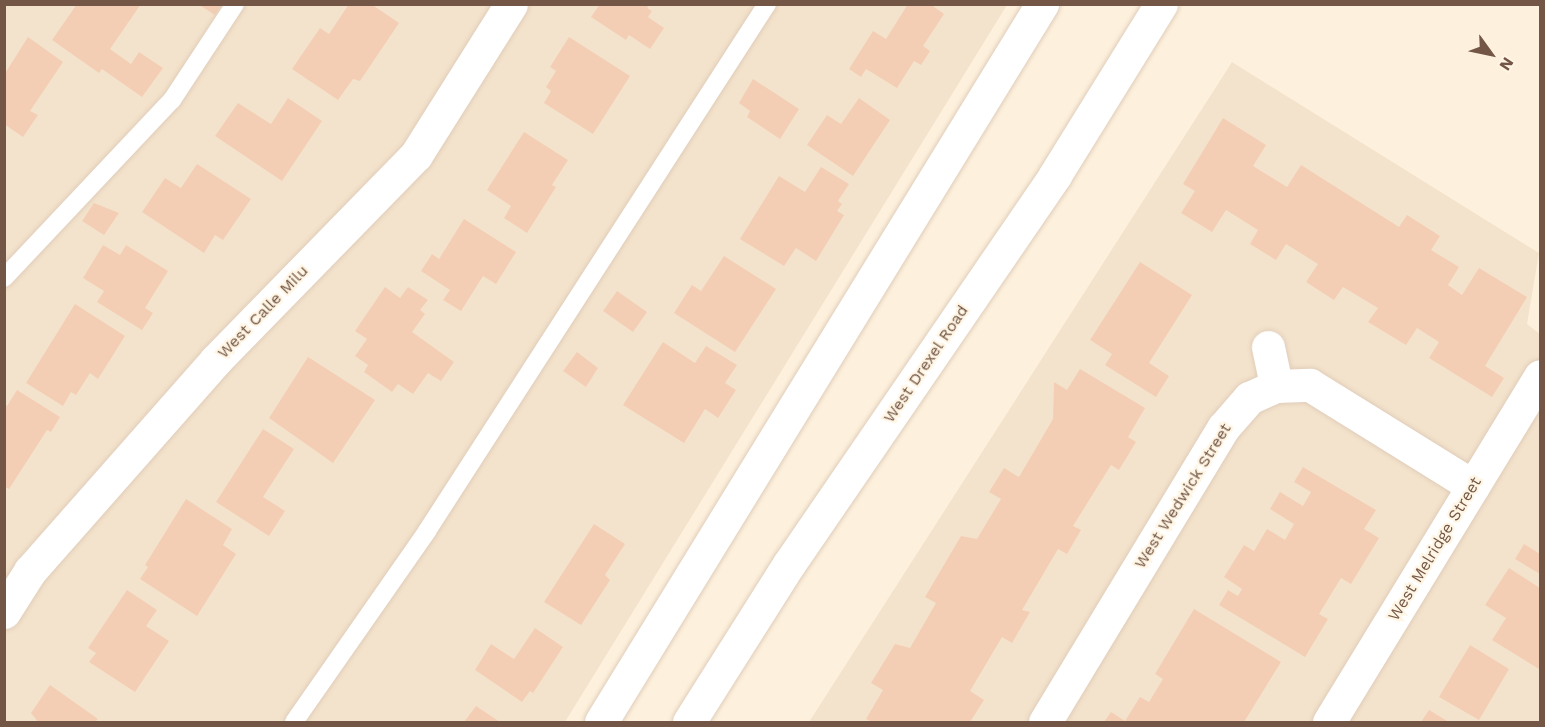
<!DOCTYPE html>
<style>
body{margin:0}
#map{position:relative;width:1545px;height:727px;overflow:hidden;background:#fdf1dd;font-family:"Work Sans",sans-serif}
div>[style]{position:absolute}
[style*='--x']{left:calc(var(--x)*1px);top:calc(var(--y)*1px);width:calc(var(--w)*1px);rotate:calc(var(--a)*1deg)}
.residential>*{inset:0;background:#f4e3cc}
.building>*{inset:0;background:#f3ceb4}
.roads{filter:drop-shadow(0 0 2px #e0cdba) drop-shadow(0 0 2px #e0cdba)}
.lane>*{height:18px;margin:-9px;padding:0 9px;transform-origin:9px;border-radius:9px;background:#fff}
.street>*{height:33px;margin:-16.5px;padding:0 16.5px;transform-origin:16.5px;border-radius:16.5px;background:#fff}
.secondary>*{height:33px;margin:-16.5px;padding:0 16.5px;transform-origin:16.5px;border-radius:16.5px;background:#fff}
span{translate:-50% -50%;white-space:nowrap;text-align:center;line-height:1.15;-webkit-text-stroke:4.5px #fff5e4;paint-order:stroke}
.street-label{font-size:16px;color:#735645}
.frame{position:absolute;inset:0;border:6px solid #735645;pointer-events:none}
.north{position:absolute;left:1461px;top:24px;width:60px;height:60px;-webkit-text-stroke:4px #fff5e4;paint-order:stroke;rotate:123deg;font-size:16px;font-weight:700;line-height:24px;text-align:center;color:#735645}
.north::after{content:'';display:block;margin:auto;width:21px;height:27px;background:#735645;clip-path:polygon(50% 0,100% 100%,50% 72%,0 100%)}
</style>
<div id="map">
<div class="residential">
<i style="clip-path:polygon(4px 5px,1007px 5px,565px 722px,5px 722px)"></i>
<i style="clip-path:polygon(1232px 62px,1539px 253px,1527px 324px,1540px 334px,1540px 722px,809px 722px)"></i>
</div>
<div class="building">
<i style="clip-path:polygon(77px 4px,141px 4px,110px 49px,131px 64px,139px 52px,163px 68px,142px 97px,102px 69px,99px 73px,52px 40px)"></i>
<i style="clip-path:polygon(198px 4px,222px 4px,215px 15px)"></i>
<i style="clip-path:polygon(349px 4px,371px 4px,399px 23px,360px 81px,353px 79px,338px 100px,292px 69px,320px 28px,329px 34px)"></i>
<i style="clip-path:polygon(600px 4px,650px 4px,647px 8px,652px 11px,648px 17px,664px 28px,650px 49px,629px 35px,626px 40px,591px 17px)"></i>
<i style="clip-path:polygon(908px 4px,930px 4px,944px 14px,923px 46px,930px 51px,921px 65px,914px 61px,897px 88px,866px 69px,861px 77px,849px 69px,873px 31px,886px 39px)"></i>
<i style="clip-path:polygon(28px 37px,63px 62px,30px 111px,38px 115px,23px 137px,4px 124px,4px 75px)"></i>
<i style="clip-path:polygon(569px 37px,630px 76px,593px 134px,544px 103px,551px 91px,546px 87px,556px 71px,550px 67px)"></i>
<i style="clip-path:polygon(753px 79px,799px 109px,780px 139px,747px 117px,750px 111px,739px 103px)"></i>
<i style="clip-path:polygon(288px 98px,322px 121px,282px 181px,215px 136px,238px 103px,271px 124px)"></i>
<i style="clip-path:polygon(859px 98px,890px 120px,853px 176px,807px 145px,827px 115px,841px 124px)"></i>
<i style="clip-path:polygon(1223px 118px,1266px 145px,1253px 166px,1287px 187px,1301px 165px,1399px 227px,1407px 215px,1440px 236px,1431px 250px,1459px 267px,1448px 285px,1462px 295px,1479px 268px,1527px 297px,1485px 366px,1504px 378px,1492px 397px,1429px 358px,1439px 342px,1417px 328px,1406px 345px,1368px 322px,1378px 308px,1343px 287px,1334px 300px,1306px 282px,1318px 264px,1286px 244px,1276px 260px,1250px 244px,1258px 230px,1226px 210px,1212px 232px,1181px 213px,1195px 191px,1183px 184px)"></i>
<i style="clip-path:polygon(524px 132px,568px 160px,552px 185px,556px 187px,527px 233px,504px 218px,511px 206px,487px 190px)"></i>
<i style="clip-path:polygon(197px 164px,251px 199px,223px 240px,215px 235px,204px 253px,142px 212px,165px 178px,181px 188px)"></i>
<i style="clip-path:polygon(821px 167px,849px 184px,838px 201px,842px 204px,837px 211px,844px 215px,816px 261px,796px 248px,784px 266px,740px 239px,779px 176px,805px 192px)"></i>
<i style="clip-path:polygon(94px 203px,119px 213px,104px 235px,82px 221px)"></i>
<i style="clip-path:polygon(464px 219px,516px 252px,496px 284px,483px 276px,461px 311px,443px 300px,450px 290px,421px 271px,432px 254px,439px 259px)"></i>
<i style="clip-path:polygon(103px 245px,120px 255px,126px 245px,168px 271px,145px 308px,153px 313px,142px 330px,97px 302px,104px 291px,83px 278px)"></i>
<i style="clip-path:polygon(724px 256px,776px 289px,735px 352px,674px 313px,692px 285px,701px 291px)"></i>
<i style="clip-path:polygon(1140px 262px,1192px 295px,1149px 363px,1169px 376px,1156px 397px,1105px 365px,1112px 354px,1090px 340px)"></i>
<i style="clip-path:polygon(385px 287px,400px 298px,408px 287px,428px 300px,420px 310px,425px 314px,412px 332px,454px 362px,441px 381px,428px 373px,413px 394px,398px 384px,392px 392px,364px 372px,368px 365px,355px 356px,367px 339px,355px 331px)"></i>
<i style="clip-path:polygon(617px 291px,647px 312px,633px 332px,603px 311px)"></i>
<i style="clip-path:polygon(75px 304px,125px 336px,98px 379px,90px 373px,76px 395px,71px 392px,63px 406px,26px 383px)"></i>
<i style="clip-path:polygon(663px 342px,695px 363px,706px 346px,737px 365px,725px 383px,736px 390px,718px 418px,705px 409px,684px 443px,623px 405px)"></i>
<i style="clip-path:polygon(577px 352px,598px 368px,586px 387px,563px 371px)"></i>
<i style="clip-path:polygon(308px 357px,375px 400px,333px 463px,269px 418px)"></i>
<i style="clip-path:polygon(1080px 369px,1145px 408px,1128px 437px,1136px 442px,1119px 470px,1111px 465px,1073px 526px,1081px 530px,1067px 554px,1058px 549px,1022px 610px,1030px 612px,1012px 643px,1002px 637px,970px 691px,984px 700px,970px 722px,872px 722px,866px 719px,883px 690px,871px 683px,895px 644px,910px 648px,936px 603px,925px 597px,961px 536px,977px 539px,1001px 499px,989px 492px,1004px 468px,1019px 477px,1053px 419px,1054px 382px,1067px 390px)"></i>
<i style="clip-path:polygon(17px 390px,60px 417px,51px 432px,47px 430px,9px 489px,4px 486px,4px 405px,7px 406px)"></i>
<i style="clip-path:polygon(263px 429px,294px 449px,263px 497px,285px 511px,269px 536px,216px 502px)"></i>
<i style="clip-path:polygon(1303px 467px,1376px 510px,1364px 529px,1379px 538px,1351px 584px,1341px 578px,1319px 614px,1328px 619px,1305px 657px,1219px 605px,1228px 590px,1238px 596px,1242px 589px,1224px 577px,1244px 545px,1254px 551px,1267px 529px,1285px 540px,1294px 524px,1270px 509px,1280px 492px,1303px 506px,1311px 492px,1294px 482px)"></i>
<i style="clip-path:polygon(186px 499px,232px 529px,223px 545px,236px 554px,197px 616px,140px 579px,148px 567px,145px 565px)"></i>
<i style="clip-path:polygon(594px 524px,625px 544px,605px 575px,610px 580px,581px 625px,544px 602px)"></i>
<i style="clip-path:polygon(1524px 544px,1540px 554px,1540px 574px,1515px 559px)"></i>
<i style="clip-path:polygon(1509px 568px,1540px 588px,1539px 669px,1492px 640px,1506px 618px,1485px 605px)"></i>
<i style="clip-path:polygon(127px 590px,157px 610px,146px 626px,169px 641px,135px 692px,89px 662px,96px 653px,88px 648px)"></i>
<i style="clip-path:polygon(1194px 609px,1281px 662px,1244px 722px,1104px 722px,1111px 712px,1125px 721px,1140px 697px,1149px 702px,1163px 679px,1155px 674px)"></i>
<i style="clip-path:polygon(535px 628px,563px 647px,533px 693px,530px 691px,522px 702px,475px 670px,491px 644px,514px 659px)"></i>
<i style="clip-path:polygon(1470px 645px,1509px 669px,1479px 720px,1439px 697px)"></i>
<i style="clip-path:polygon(50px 685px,98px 719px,95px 722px,38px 722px,31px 713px)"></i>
<i style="clip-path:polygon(476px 706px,500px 722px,464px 722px)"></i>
<i style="clip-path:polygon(1429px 710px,1449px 722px,1421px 722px)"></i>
</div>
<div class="roads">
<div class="lane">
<i style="--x:4;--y:278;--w:245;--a:-46.7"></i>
<i style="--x:172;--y:100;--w:115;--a:-56.7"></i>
<i style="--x:294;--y:722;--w:233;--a:-55.1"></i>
<i style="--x:427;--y:531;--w:627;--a:-57.17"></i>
</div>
<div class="street">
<i style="--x:1268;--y:347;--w:40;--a:78"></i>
<i style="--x:4;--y:612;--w:49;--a:-57.6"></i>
<i style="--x:30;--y:571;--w:281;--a:-48.6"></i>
<i style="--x:216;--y:360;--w:286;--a:-45.7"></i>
<i style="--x:416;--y:155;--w:178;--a:-57.8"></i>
<i style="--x:601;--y:722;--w:843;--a:-58.44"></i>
<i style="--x:1045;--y:722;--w:344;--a:-58.8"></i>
<i style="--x:1223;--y:428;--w:40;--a:-49"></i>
<i style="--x:1249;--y:398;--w:30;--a:-24"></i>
<i style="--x:1276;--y:386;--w:34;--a:-2"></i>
<i style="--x:1310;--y:385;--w:192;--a:31.8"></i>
<i style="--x:1329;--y:722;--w:405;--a:-58.6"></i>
</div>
<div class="secondary">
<i style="--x:689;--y:722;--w:187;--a:-57.7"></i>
<i style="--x:789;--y:564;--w:471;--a:-55.6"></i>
<i style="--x:1055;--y:175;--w:201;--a:-58.2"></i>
</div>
</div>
<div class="street-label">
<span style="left:263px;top:312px;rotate:-46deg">West Calle Milu</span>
<span style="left:926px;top:364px;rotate:-56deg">West Drexel Road</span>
<span style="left:1183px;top:496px;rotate:-58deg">West Wedwick Street</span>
<span style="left:1435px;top:549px;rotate:-59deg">West Melridge Street</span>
</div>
<div class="frame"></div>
<div class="north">N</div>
</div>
